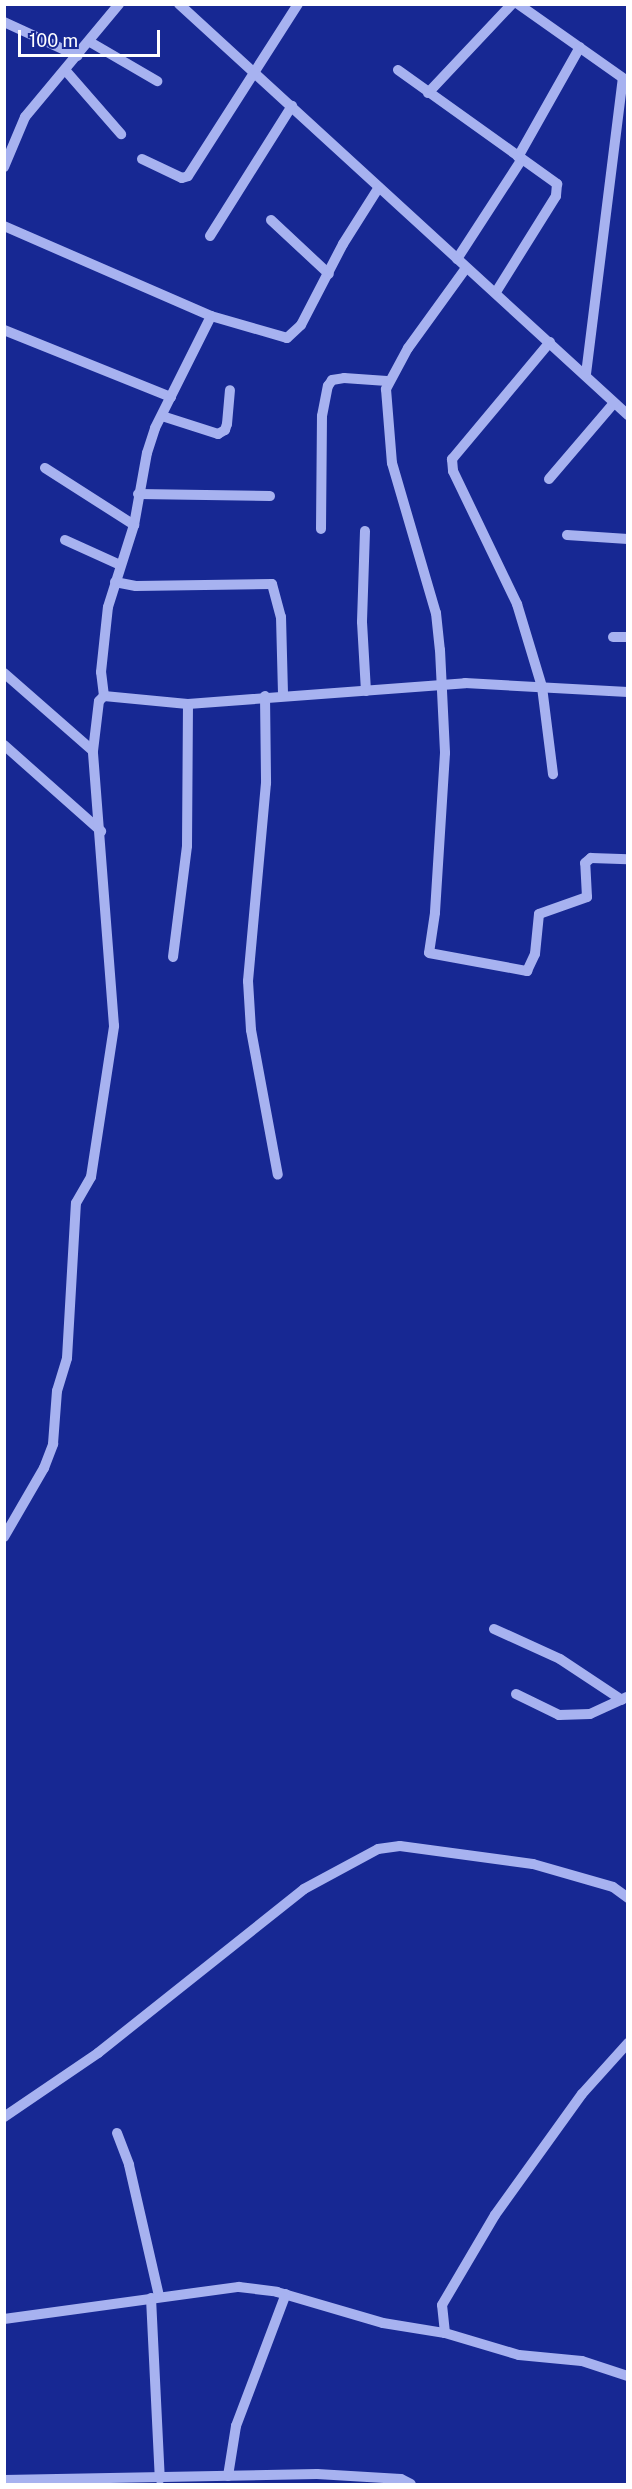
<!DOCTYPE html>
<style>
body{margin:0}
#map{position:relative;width:632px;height:2489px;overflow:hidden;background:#172893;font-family:"Public Sans",sans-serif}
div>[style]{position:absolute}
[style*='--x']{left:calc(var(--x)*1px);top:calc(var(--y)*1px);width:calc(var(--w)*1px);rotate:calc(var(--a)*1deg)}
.minor>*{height:10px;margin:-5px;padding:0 5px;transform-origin:5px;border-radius:5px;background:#a7b2f0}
span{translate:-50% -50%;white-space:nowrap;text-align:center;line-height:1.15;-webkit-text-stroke:5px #172893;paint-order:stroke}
.frame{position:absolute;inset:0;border:6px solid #fff;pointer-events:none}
.scale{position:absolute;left:18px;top:30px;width:142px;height:27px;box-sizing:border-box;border:3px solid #fff;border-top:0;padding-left:8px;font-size:18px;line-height:21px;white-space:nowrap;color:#fff;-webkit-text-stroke:4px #172893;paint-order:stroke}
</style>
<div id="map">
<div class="minor">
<i style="--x:179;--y:4;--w:609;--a:42.47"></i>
<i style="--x:518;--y:4;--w:133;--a:35.2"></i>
<i style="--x:4;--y:22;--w:81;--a:24.7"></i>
<i style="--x:90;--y:42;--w:78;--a:30.2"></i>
<i style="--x:398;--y:70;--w:196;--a:35.6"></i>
<i style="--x:557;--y:184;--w:12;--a:95"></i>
<i style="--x:556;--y:196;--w:113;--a:122"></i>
<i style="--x:66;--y:71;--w:84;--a:48.9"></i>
<i style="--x:428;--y:93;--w:122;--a:-46.7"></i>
<i style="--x:518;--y:157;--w:126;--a:-60.6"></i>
<i style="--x:142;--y:159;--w:44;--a:25.4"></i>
<i style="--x:182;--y:178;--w:6;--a:-18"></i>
<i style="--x:188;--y:176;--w:204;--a:-57.4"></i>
<i style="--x:4;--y:167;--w:54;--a:-67.2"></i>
<i style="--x:25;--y:117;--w:147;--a:-50.2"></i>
<i style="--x:271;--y:220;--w:79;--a:43"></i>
<i style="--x:4;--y:226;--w:226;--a:23.5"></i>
<i style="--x:211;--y:316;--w:79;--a:16.1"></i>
<i style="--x:287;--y:338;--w:19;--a:-43"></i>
<i style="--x:301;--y:325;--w:91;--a:-62.6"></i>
<i style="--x:343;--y:244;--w:67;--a:-57.7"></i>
<i style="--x:210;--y:236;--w:154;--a:-57.8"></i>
<i style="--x:457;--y:259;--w:119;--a:-57"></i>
<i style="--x:466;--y:268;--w:99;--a:125.9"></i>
<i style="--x:408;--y:348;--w:47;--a:118.2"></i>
<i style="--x:386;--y:389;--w:74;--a:85.4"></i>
<i style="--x:392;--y:463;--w:156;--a:73.7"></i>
<i style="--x:436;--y:613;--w:37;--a:84"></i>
<i style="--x:440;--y:650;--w:103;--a:87.2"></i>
<i style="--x:445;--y:753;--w:160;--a:93.6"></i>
<i style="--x:435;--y:913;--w:40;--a:98.5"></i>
<i style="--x:429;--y:953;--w:100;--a:10.4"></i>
<i style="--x:527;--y:971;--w:19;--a:-65"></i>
<i style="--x:535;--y:954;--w:40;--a:-84.3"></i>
<i style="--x:539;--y:914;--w:51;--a:-19.5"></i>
<i style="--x:587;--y:897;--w:34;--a:-93"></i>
<i style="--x:585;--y:863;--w:8;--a:-40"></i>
<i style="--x:591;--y:858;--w:37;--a:2"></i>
<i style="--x:4;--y:330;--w:180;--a:21.9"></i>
<i style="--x:550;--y:342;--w:153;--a:129.9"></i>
<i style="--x:452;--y:459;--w:12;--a:85"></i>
<i style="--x:453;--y:471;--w:148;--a:64.3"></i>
<i style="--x:517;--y:604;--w:87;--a:73.2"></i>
<i style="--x:542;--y:687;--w:88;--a:82.8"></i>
<i style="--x:586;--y:374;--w:297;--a:-82.9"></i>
<i style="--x:162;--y:416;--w:59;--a:17.8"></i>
<i style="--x:218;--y:434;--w:8;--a:-30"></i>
<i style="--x:225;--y:430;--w:6;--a:-72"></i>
<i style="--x:227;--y:424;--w:34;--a:-85"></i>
<i style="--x:45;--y:468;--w:106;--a:32.6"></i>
<i style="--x:549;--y:479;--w:100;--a:-49.5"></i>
<i style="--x:138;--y:494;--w:132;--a:0.9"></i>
<i style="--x:321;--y:529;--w:113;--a:-89.5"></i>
<i style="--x:322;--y:416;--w:31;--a:-79"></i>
<i style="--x:328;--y:386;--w:7;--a:-56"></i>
<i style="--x:332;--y:380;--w:12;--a:-9"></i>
<i style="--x:344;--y:378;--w:43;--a:4"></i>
<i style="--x:365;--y:531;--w:91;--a:91.9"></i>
<i style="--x:362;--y:622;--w:69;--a:86.7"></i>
<i style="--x:567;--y:535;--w:61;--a:3.8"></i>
<i style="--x:65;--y:540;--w:60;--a:24.4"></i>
<i style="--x:115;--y:582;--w:21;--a:11"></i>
<i style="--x:136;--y:586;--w:136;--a:-0.8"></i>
<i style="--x:272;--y:584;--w:34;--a:75"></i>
<i style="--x:281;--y:617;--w:78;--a:88.5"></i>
<i style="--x:613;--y:637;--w:15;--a:0"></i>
<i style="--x:4;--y:673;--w:118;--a:41.2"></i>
<i style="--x:104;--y:696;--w:24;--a:-97"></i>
<i style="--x:101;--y:672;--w:65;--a:-83.9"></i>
<i style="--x:108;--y:607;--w:86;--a:-72.4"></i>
<i style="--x:134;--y:525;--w:73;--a:-79.8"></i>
<i style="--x:147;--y:453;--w:26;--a:-72"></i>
<i style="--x:155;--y:428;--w:125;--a:-63.4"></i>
<i style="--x:265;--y:696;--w:87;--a:89.3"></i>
<i style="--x:266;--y:783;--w:199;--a:95.2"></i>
<i style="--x:248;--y:981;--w:49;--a:86.5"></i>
<i style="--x:251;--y:1030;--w:147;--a:79.5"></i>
<i style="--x:4;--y:745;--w:130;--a:41.6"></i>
<i style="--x:173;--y:957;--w:112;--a:-82.8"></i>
<i style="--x:187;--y:846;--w:142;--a:-89.6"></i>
<i style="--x:4;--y:1537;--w:80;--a:-59.9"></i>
<i style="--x:44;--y:1468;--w:26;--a:-69"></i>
<i style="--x:53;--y:1444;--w:53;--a:-85.7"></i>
<i style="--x:57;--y:1391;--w:34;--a:-73"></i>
<i style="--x:67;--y:1358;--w:155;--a:-86.7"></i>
<i style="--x:76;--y:1203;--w:30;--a:-60"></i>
<i style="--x:91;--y:1177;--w:153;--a:-81.3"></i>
<i style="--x:114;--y:1026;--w:276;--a:-94.4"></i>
<i style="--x:93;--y:751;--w:50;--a:-83.2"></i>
<i style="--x:99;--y:701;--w:7;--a:-45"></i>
<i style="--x:104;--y:696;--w:84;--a:5.4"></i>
<i style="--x:188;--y:704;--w:278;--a:-4.3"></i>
<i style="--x:465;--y:683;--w:163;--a:3.2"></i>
<i style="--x:494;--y:1629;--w:72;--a:24.4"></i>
<i style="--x:560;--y:1659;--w:74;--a:33.5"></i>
<i style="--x:516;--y:1694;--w:48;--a:26"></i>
<i style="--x:559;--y:1715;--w:31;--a:-2"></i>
<i style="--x:590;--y:1714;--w:41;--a:-24.7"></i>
<i style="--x:4;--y:2117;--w:114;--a:-34.2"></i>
<i style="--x:98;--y:2053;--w:263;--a:-38.5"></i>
<i style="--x:304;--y:1889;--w:84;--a:-28.4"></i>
<i style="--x:378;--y:1849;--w:22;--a:-8"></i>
<i style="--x:400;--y:1846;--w:134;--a:7.7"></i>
<i style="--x:533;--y:1864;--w:83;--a:16"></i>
<i style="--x:613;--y:1887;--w:19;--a:36"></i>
<i style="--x:117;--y:2133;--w:34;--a:69"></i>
<i style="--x:129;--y:2165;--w:134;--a:77.1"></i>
<i style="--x:151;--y:2298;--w:181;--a:87.2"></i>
<i style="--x:4;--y:2319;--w:237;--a:-7.8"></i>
<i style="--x:239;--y:2287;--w:38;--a:7"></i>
<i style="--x:277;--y:2292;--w:110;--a:16.3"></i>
<i style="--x:383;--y:2323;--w:63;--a:9.2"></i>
<i style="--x:445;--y:2333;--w:77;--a:16.6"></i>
<i style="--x:519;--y:2355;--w:63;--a:5.4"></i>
<i style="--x:582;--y:2361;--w:48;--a:18.1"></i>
<i style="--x:445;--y:2333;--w:28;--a:-96"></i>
<i style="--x:442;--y:2305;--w:104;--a:-59.5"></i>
<i style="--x:495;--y:2215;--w:149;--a:-54.3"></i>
<i style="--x:582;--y:2094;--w:69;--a:-48"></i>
<i style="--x:228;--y:2476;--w:51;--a:-80.9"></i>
<i style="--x:236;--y:2426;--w:141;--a:-69.3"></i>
<i style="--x:4;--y:2480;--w:313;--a:-1.1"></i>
<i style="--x:317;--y:2474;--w:84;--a:3.4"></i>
<i style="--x:401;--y:2479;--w:11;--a:27"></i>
</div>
<div class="frame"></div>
<div class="scale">100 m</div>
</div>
